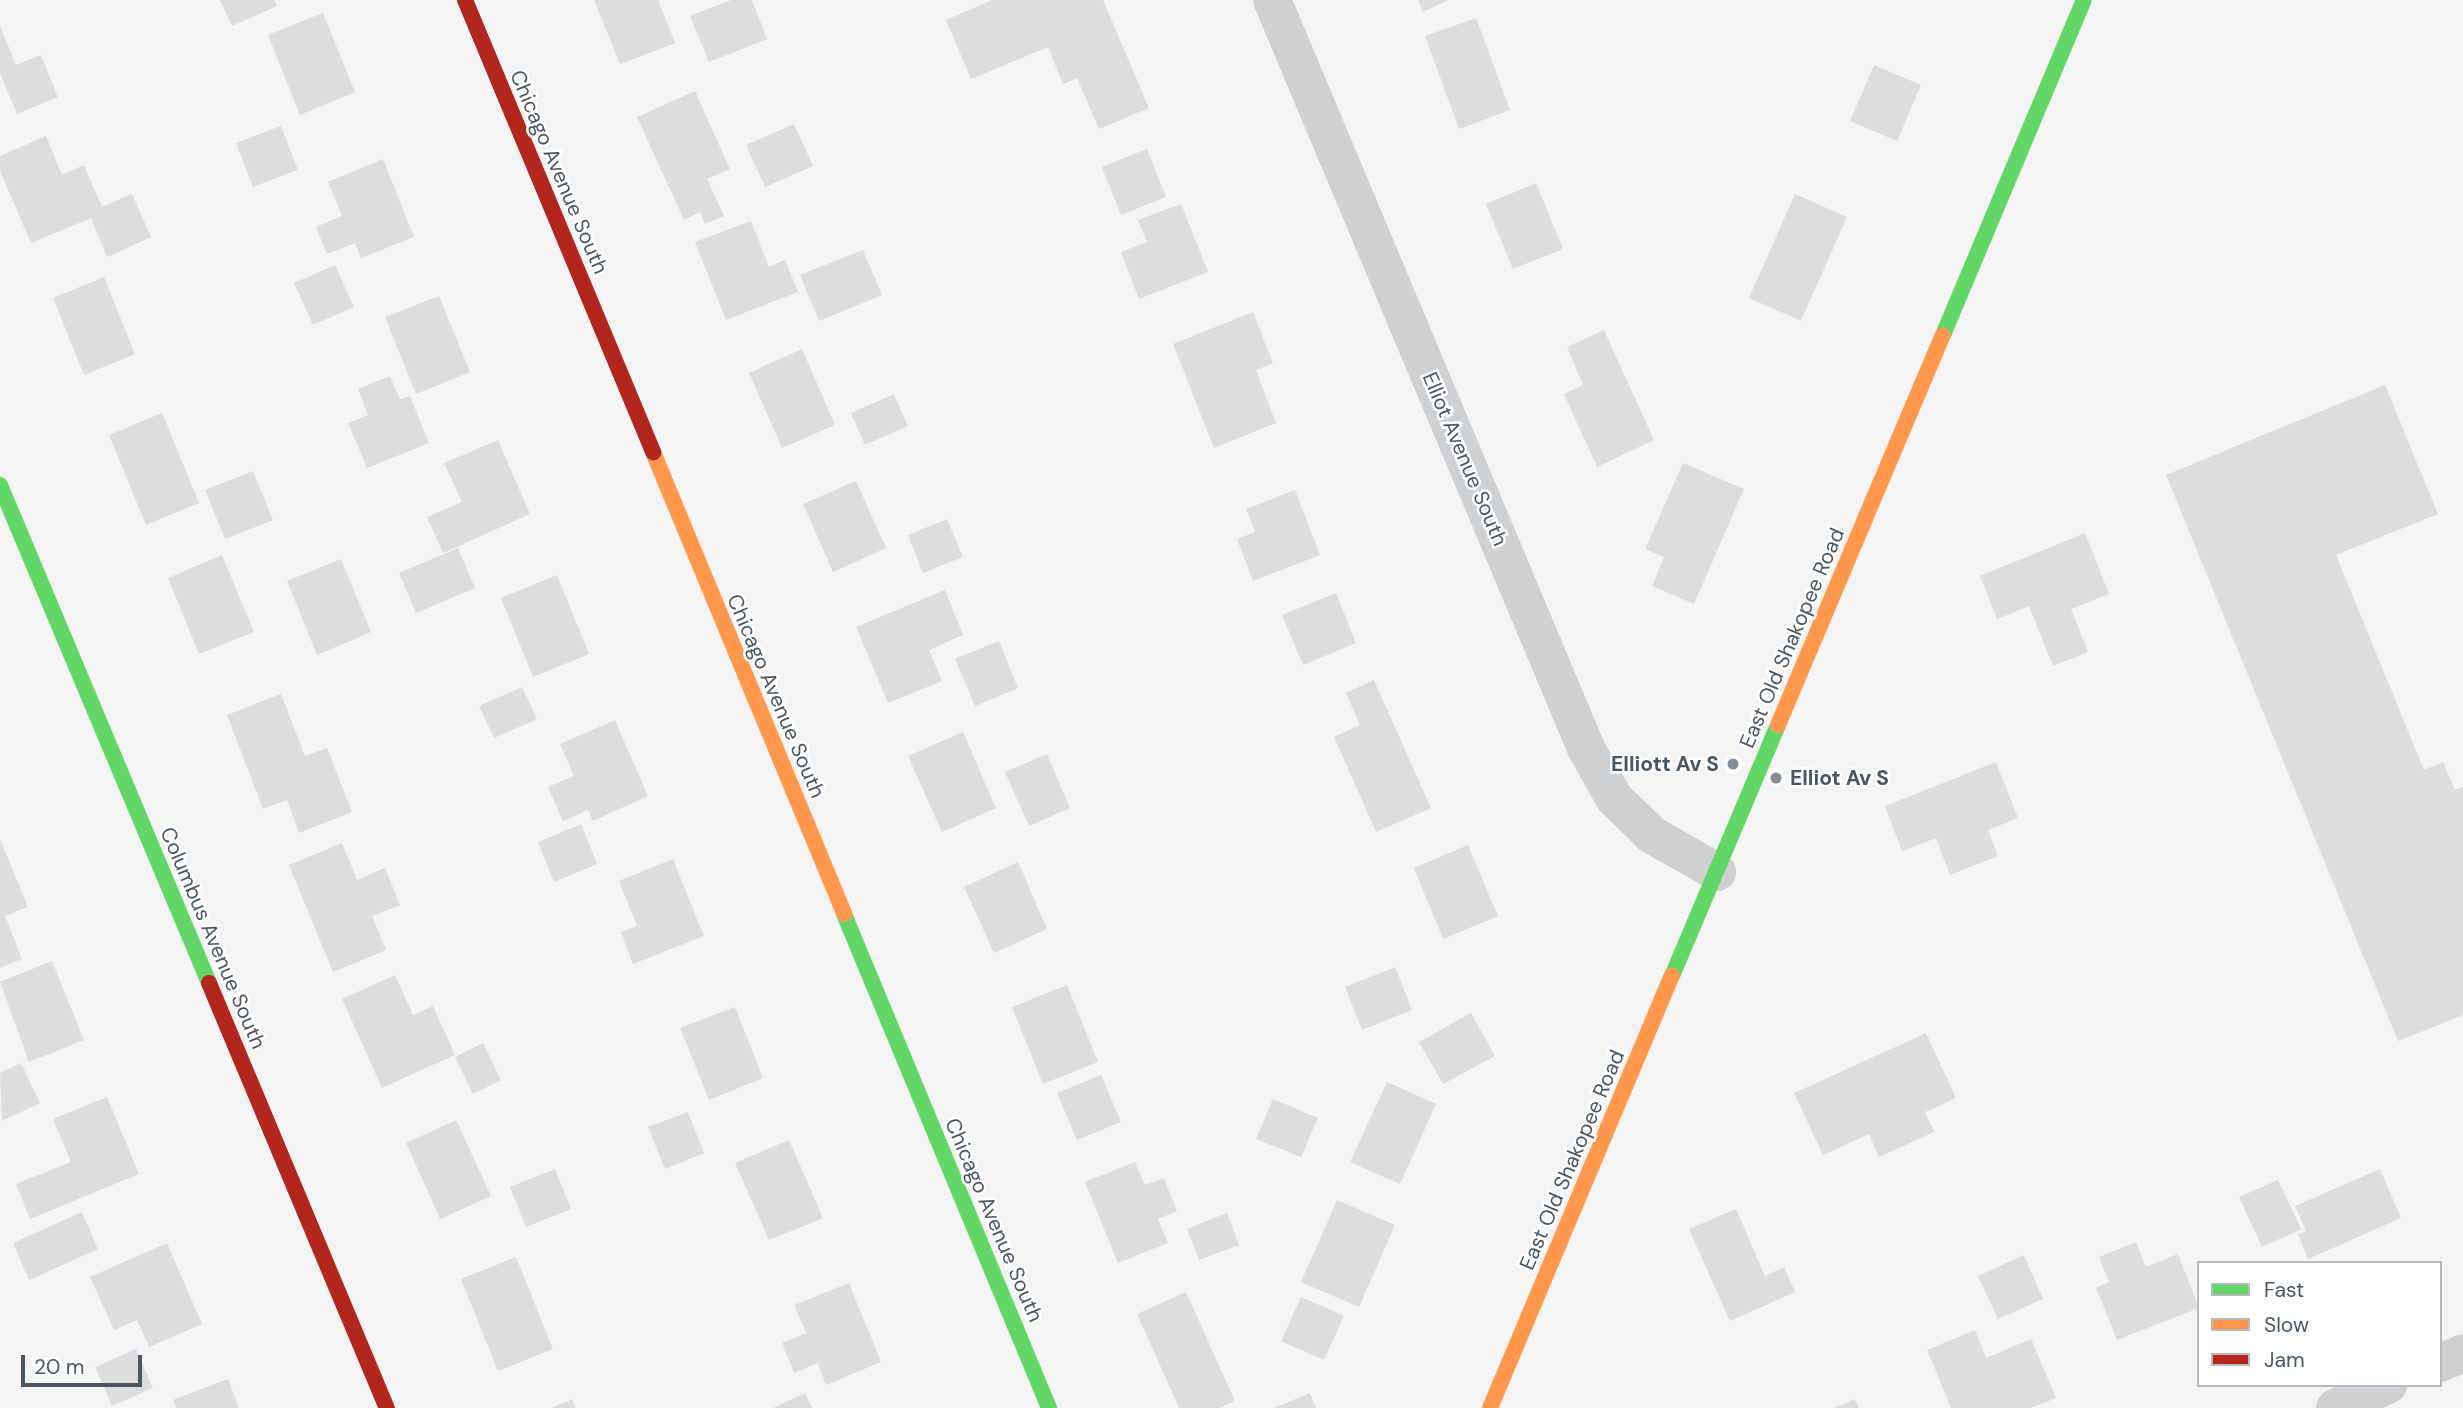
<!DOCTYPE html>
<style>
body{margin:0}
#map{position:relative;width:2463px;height:1408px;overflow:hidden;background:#f4f4f4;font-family:"DM Sans",sans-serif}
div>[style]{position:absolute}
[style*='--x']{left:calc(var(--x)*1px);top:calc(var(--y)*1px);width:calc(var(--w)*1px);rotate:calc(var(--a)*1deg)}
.building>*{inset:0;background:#ddddde}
.street>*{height:38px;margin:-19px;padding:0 19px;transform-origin:19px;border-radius:19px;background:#ced0d2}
.fast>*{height:16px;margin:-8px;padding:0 8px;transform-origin:8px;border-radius:8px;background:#63d668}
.slow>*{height:16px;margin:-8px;padding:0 8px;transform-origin:8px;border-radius:8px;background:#ff974d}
.jam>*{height:16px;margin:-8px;padding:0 8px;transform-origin:8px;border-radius:8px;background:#b3261e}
.dots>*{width:19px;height:19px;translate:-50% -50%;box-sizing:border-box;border:4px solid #fff;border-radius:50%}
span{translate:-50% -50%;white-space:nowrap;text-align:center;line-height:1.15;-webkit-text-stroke:5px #fff;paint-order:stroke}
.street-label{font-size:21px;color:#4a5661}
.poi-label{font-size:21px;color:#4a5661;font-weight:700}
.right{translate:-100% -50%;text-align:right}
.left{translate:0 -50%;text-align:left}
.legend{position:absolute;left:2197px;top:1261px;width:245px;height:126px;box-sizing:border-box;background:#fff;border:2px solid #b7bbc0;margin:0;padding:9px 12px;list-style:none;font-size:21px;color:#4a5661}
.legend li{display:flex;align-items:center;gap:14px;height:35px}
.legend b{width:35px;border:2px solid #b7bbc0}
.scale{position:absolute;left:21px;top:1355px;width:121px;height:32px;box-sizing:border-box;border:4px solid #4a5661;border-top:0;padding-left:9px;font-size:21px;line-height:24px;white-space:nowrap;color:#4a5661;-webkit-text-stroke:5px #fff;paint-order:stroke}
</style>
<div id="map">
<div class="building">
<i style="clip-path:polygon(220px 0,274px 0,277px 6px,232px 26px)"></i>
<i style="clip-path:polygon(594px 0,658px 0,675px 43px,620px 64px)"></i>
<i style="clip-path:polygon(731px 0,752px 0,767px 39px,709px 62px,690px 16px)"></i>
<i style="clip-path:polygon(992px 0,1103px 0,1149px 108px,1099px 129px,1077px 78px,1063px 84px,1048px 47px,971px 79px,946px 20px)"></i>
<i style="clip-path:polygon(1418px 0,1448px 0,1423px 12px)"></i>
<i style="clip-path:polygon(323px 13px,355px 92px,300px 115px,268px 35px)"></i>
<i style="clip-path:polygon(1476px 18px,1510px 110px,1459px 129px,1425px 36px)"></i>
<i style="clip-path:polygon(0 26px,16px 65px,41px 55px,58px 97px,17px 114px,0 73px)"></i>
<i style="clip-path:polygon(1874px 65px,1921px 85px,1897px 141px,1850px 121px)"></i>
<i style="clip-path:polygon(695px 91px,730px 169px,707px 179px,724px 216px,705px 224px,700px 212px,684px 220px,637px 117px)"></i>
<i style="clip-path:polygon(794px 124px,813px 166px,765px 187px,746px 145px)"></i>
<i style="clip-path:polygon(281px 126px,298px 170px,253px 187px,236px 143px)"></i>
<i style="clip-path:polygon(46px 136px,62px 175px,84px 165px,102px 207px,132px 194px,151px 237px,107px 257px,91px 218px,31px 243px,0 171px,0 156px)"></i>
<i style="clip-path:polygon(1147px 149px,1166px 197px,1121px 215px,1102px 167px)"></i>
<i style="clip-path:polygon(383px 159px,414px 237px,361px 258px,355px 243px,327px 254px,316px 227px,342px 216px,328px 182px)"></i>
<i style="clip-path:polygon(1536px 183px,1563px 249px,1513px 269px,1486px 204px)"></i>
<i style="clip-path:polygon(1795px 194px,1847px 217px,1801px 321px,1749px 298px)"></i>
<i style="clip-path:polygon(1181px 204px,1208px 272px,1139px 299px,1121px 252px,1147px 242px,1138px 220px)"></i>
<i style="clip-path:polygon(751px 221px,769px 267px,785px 260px,798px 292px,726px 320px,695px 242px)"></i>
<i style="clip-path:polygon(863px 250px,882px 295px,819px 321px,800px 275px)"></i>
<i style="clip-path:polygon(335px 265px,354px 307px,313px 325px,294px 283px)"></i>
<i style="clip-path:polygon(104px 277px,135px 354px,84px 375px,53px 298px)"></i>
<i style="clip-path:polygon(439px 296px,470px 372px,416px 394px,385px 317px)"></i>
<i style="clip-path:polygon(1253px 312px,1273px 363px,1256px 370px,1276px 423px,1214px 448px,1173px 344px)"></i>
<i style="clip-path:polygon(1604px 330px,1654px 440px,1597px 467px,1564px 394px,1583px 385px,1567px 347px)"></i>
<i style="clip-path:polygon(802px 349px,835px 425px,782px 448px,749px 373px)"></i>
<i style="clip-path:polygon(390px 376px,400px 399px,410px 396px,429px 443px,367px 468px,348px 423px,368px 415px,358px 389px)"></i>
<i style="clip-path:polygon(2385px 385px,2438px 514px,2336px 555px,2424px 770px,2443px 762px,2455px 790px,2463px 787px,2463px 1015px,2398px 1041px,2166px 475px)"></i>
<i style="clip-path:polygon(894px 394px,908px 426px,865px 445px,851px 413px)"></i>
<i style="clip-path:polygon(162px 413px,199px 503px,146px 525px,109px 435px)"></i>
<i style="clip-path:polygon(498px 440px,530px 514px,443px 553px,427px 517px,462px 502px,444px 463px)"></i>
<i style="clip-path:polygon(1683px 463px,1744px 489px,1694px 604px,1652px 586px,1664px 557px,1645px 549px)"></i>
<i style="clip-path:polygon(253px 471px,273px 520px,225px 539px,205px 490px)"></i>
<i style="clip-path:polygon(856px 481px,886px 548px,833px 572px,803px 504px)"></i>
<i style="clip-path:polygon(1295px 490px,1320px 555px,1253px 581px,1237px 539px,1255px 532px,1246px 509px)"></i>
<i style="clip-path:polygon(947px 519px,963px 557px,923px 573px,908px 535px)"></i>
<i style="clip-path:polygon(2085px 533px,2109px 594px,2071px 609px,2088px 652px,2053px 666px,2029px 606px,1997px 619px,1980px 576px)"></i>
<i style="clip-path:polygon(458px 548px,475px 588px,416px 613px,399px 573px)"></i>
<i style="clip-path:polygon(222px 555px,254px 632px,199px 654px,168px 578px)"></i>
<i style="clip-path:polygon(341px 559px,371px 632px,317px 655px,287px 581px)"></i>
<i style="clip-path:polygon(557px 575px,589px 654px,533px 677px,501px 598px)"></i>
<i style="clip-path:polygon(945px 590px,963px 635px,929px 650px,942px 681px,888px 703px,856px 627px)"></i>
<i style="clip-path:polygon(1336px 593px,1356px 643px,1303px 665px,1282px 615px)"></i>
<i style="clip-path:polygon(999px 641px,1018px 688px,975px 706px,955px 659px)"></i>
<i style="clip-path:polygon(1374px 680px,1431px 808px,1376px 832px,1334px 737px,1360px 725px,1346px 693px)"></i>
<i style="clip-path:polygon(522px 687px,537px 719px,494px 738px,479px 706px)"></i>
<i style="clip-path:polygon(281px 694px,305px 756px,327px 748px,352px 812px,299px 833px,287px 800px,263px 809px,227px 715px)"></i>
<i style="clip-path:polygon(615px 720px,648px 796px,593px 821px,588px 810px,563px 821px,548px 787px,574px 776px,560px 744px)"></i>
<i style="clip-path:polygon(963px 732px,996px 808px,942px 832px,908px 756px)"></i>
<i style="clip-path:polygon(1047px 754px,1070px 808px,1029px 826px,1005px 772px)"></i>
<i style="clip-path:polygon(1996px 762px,2018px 818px,1988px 830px,1998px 856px,1950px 875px,1936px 838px,1902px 851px,1885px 806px)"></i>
<i style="clip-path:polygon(581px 824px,597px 864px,554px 882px,538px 842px)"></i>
<i style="clip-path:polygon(0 839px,28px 907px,5px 916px,22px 959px,0 968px)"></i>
<i style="clip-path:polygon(342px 843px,357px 880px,385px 868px,400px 905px,372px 916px,386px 950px,333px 972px,289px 865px)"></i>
<i style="clip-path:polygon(1468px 845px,1498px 916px,1443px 939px,1414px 868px)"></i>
<i style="clip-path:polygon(673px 859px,704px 936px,633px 964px,621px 932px,637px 926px,619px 881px)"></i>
<i style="clip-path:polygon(1018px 862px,1047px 929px,994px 953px,964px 887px)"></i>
<i style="clip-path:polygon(52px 961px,84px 1040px,29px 1062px,0 982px)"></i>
<i style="clip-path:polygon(1395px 967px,1412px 1010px,1362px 1030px,1345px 987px)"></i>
<i style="clip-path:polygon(395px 975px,413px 1015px,433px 1006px,455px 1055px,382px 1088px,342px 999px)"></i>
<i style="clip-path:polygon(1067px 985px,1098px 1062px,1043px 1084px,1012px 1007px)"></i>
<i style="clip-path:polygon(735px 1007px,763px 1078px,709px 1100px,680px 1028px)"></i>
<i style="clip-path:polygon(1471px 1013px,1495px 1056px,1443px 1084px,1419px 1042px)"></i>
<i style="clip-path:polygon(1926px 1033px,1956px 1098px,1925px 1112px,1934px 1132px,1879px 1157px,1869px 1134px,1823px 1155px,1794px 1093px)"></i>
<i style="clip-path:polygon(483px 1043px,501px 1080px,473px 1094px,455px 1057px)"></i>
<i style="clip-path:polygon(21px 1063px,40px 1103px,2px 1121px,0 1073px)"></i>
<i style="clip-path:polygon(1101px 1075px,1121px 1122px,1077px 1140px,1057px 1093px)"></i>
<i style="clip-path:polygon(1387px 1082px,1436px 1104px,1400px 1184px,1350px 1162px)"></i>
<i style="clip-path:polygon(107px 1097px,139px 1174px,30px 1219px,16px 1184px,71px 1162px,53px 1119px)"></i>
<i style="clip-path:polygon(1273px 1099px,1318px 1118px,1301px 1157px,1256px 1139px)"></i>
<i style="clip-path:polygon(688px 1112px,704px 1153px,665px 1169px,648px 1127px)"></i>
<i style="clip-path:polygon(456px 1120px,491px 1196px,440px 1219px,406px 1143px)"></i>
<i style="clip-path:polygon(789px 1140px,823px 1218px,769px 1240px,735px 1163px)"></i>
<i style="clip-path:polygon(1135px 1162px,1145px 1185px,1164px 1178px,1177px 1211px,1158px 1219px,1168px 1243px,1118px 1263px,1085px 1182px)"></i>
<i style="clip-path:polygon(555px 1169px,571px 1209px,526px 1227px,510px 1187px)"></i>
<i style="clip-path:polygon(2380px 1169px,2401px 1218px,2308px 1259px,2298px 1234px,2306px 1231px,2295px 1206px)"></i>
<i style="clip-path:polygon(2278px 1180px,2301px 1229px,2262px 1247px,2239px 1197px)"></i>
<i style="clip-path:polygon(1337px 1200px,1395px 1225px,1359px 1307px,1301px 1282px)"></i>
<i style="clip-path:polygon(1736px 1209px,1765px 1276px,1784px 1267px,1795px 1292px,1730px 1321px,1689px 1229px)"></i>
<i style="clip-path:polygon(82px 1212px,98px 1249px,29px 1280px,13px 1243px)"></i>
<i style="clip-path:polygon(1227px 1213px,1239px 1245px,1199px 1260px,1187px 1229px)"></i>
<i style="clip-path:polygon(2136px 1242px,2146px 1267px,2178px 1254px,2199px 1308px,2117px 1340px,2096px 1288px,2109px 1282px,2099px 1257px)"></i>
<i style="clip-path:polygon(167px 1243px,202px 1324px,149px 1347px,137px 1320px,114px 1330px,90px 1277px)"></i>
<i style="clip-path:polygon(2024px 1255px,2043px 1299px,1998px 1319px,1978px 1276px)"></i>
<i style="clip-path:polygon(516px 1257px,553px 1349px,498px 1371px,461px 1279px)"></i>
<i style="clip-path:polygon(849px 1283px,881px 1362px,826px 1385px,818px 1363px,794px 1373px,782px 1343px,806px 1333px,794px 1305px)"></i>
<i style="clip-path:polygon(1186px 1292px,1235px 1401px,1219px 1408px,1179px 1408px,1137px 1314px)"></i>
<i style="clip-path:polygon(1301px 1297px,1344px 1316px,1324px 1360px,1281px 1341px)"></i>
<i style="clip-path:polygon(1975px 1330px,1986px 1358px,2031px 1339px,2056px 1398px,2031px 1408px,1951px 1408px,1927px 1350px)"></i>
<i style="clip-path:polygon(136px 1349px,153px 1388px,112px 1406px,95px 1367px)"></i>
<i style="clip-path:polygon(228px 1379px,239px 1408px,176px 1408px,173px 1400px)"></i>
<i style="clip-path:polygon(805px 1393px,812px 1408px,773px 1408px)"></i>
<i style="clip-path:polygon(1310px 1393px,1316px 1408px,1274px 1408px)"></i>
<i style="clip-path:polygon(572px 1399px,576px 1408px,552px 1408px)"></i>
<i style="clip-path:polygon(1855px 1399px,1859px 1408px,1834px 1408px)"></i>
</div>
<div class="street">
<i style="--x:1272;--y:0;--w:811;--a:67.23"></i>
<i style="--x:1586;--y:748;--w:57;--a:60.8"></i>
<i style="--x:1614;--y:798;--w:53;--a:44.2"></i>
<i style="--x:1652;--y:835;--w:75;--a:29.6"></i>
<i style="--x:2440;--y:1363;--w:25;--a:-23"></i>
<i style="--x:2335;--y:1408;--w:58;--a:-23.5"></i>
</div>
<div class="fast">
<i style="--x:1943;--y:335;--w:363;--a:-67.2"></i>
<i style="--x:0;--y:485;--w:540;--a:67.23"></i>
<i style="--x:844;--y:914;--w:535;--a:67.46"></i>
<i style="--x:1672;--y:976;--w:272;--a:-67.1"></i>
</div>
<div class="slow">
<i style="--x:653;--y:452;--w:500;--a:67.5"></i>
<i style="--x:1778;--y:725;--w:423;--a:-67.1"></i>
<i style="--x:1490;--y:1408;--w:469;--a:-67.2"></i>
</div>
<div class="jam">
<i style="--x:465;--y:0;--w:490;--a:67.4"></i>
<i style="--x:209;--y:983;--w:461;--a:67.3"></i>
</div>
<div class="dots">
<i style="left:1733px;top:764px;background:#868d94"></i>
<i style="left:1776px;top:778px;background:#868d94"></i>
</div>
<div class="street-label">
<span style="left:559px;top:172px;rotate:67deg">Chicago Avenue South</span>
<span style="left:1465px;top:459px;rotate:67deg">Elliot Avenue South</span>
<span style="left:1792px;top:638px;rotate:-67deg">East Old Shakopee Road</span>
<span style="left:776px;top:696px;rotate:67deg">Chicago Avenue South</span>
<span style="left:213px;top:938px;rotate:67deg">Columbus Avenue South</span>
<span style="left:1572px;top:1160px;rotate:-67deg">East Old Shakopee Road</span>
<span style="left:994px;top:1220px;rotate:67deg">Chicago Avenue South</span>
</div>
<div class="poi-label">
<span class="right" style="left:1719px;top:764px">Elliott Av S</span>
<span class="left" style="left:1790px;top:778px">Elliot Av S</span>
</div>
<ul class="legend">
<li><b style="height:9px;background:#63d668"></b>Fast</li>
<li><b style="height:9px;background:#ff974d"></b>Slow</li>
<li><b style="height:9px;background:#b3261e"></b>Jam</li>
</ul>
<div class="scale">20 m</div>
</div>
